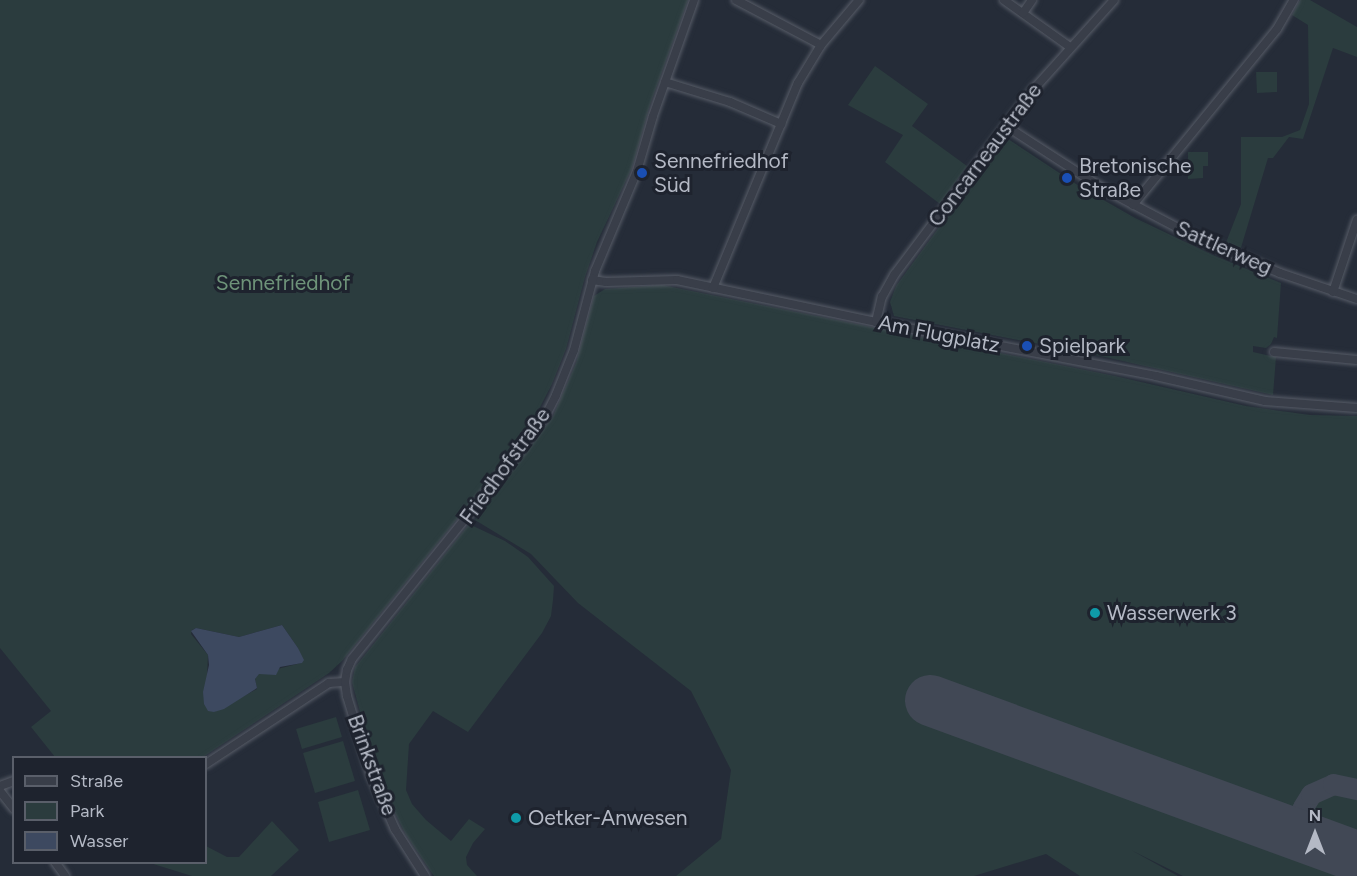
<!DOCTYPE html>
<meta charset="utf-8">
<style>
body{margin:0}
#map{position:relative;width:1357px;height:876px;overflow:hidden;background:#252c38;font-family:Figtree,sans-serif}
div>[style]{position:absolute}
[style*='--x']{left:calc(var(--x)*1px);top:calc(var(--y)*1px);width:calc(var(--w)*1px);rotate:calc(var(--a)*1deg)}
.green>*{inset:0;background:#2b3c3e}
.water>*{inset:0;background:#3d4960}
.taxiway>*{height:21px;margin:-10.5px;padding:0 10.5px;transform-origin:10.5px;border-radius:10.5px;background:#414855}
.runway>*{height:51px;margin:-25.5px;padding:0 25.5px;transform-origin:25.5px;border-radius:25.5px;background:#414855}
.roads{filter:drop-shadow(0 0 2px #575c67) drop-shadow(0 0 2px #575c67)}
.street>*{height:8px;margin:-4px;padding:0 4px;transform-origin:4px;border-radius:4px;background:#393e49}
.dots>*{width:16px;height:16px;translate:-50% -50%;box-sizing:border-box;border:3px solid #1e232e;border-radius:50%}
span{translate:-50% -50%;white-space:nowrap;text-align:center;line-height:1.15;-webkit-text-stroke:6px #1e232e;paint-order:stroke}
.street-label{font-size:21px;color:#b4b9c5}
.poi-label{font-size:21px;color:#b4b9c5}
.left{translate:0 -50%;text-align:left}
.park-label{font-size:21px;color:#6e9379}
.legend{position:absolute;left:12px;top:756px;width:195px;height:108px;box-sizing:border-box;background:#1e232e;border:2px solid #5a5f6a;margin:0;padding:8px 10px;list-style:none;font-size:18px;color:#b4b9c5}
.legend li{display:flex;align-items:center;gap:12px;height:30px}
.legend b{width:30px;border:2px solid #5a5f6a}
.north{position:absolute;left:1285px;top:804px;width:60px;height:60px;-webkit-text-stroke:4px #1e232e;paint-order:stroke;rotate:0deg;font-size:16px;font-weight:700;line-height:24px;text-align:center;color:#b4b9c5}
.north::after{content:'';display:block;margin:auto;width:21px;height:27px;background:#b4b9c5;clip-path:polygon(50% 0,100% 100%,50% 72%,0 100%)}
</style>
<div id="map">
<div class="green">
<i style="clip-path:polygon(evenodd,0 0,688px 0,650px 105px,632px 168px,597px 242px,585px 277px,566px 349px,552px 384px,534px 419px,478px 493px,342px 661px,329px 673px,203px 757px,55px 757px,31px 727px,51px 711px,0 648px,0 0,282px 625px,298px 648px,301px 663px,258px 674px,255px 679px,257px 689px,214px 712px,207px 676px,208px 655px,191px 634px,192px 630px,196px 628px,239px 637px,282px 625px)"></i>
<i style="clip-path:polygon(1300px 0,1310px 0,1357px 27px,1357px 57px,1333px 48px,1303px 139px,1289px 137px,1273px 158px,1268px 158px,1240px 251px,1225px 245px,1241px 204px,1241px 137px,1282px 137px,1300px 130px,1309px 104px,1308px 25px,1292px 15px)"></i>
<i style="clip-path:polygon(875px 66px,928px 104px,912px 126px,967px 166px,940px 204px,885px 162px,903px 135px,848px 105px)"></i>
<i style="clip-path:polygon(1256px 72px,1277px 72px,1277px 92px,1257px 93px)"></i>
<i style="clip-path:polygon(1008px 139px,1079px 186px,1135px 218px,1215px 256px,1281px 283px,1277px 338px,1274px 337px,1271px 344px,1266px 348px,1253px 346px,1253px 352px,1276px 357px,1273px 395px,1096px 355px,894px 316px,890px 302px,896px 286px,1000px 144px)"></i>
<i style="clip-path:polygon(1188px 152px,1208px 152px,1208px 166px,1203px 166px,1203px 178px,1188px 179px)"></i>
<i style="clip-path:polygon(662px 285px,1115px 376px,1246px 406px,1310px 415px,1357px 416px,1357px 876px,1183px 876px,1131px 850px,1178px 876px,1080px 876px,1046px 854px,974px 876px,676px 876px,721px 839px,731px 770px,691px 691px,578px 603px,531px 554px,475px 520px,553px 416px,576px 363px,594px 296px,605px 289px)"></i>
<i style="clip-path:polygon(469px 524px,505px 541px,528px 557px,554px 586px,553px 600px,551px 616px,542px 633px,468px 732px,433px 711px,409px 744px,406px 790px,412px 804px,426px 820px,451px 841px,469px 819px,485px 829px,473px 843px,466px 857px,467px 865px,477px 876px,434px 876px,406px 835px,385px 793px,376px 770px,352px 682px,355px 667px,360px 661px)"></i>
<i style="clip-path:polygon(336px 717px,342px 737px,302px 749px,296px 729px)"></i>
<i style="clip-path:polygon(343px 741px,355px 781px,315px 793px,303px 753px)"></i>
<i style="clip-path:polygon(358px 790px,370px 830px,329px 842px,318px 802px)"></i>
<i style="clip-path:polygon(272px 821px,299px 850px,271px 876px,192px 876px,150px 863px,206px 862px,206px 846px,227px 857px,239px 857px)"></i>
</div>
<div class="water">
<i style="clip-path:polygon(282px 625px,298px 648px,304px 660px,302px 663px,280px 667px,276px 675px,259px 674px,255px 679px,257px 688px,224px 709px,214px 712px,208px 711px,204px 704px,203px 692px,209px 665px,208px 655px,191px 631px,196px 628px,239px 637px)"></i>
</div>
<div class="taxiway">
<i style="--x:1308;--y:838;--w:11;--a:-131"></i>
<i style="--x:1301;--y:830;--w:9;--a:-108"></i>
<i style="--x:1298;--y:821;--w:15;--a:-70"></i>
<i style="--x:1303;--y:807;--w:15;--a:-58"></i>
<i style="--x:1311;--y:794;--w:24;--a:-24"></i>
<i style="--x:1333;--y:784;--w:25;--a:12"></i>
</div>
<div class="runway">
<i style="--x:930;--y:700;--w:455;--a:20.1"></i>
</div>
<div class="roads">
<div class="street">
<i style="--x:736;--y:0;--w:96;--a:27.9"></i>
<i style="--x:1004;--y:0;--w:81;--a:35.5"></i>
<i style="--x:1023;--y:13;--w:16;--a:-55"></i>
<i style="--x:665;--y:82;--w:68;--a:17.1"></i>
<i style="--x:730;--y:102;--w:56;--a:23.3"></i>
<i style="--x:1006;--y:126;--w:114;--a:32.9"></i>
<i style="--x:1102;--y:188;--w:107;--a:27.8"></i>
<i style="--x:1197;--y:238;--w:90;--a:22.9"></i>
<i style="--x:1280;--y:273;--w:81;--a:18.7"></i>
<i style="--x:1133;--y:205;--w:227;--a:-50.7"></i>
<i style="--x:1277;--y:29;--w:34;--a:-60"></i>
<i style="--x:592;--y:280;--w:14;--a:8"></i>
<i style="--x:606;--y:282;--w:71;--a:-1.6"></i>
<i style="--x:677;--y:280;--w:203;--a:11.9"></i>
<i style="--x:876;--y:322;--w:285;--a:10.9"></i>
<i style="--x:1156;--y:376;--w:112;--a:12.9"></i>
<i style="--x:1265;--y:401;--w:92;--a:4.4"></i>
<i style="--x:713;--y:288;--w:222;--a:-67.5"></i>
<i style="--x:798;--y:83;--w:44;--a:-58.8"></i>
<i style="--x:821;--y:45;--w:59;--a:-49.8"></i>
<i style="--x:1333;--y:292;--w:76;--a:-71.6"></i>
<i style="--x:876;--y:322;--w:26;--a:-77"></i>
<i style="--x:882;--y:297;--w:26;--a:-61"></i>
<i style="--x:895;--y:274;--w:230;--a:-53.1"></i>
<i style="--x:1033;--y:90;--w:121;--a:-48"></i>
<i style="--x:1274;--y:352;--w:83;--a:5.5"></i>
<i style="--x:206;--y:764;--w:147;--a:-33.4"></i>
<i style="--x:329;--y:683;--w:16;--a:-4"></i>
<i style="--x:0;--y:786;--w:15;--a:-20"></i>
<i style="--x:0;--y:791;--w:23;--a:52"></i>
<i style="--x:55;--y:862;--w:17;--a:54"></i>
<i style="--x:425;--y:876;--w:56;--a:-122.6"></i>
<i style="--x:395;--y:829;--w:59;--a:-114"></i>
<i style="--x:371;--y:775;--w:83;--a:-106.9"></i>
<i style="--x:347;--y:696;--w:14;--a:-98"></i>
<i style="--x:345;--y:682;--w:12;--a:-81"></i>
<i style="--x:347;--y:670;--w:12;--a:-66"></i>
<i style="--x:352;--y:659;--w:271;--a:-51.1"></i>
<i style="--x:522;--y:448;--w:41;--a:-54"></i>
<i style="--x:546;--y:415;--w:22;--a:-63"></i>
<i style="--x:556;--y:395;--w:48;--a:-68.2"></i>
<i style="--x:574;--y:350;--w:82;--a:-75.1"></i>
<i style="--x:595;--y:271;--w:108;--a:-67.2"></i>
<i style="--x:637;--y:171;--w:57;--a:-73.8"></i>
<i style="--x:653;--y:116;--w:123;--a:-70.5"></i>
</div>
</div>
<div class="dots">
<i style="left:642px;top:173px;background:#1a4fb4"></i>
<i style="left:1067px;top:178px;background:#1a4fb4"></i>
<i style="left:1027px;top:346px;background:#1a4fb4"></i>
<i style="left:1095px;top:613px;background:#0f9aa8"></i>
<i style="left:516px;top:818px;background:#0f9aa8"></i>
</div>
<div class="street-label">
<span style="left:985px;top:155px;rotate:-53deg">Concarneaustraße</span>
<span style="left:1224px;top:248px;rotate:24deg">Sattlerweg</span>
<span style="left:939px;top:334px;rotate:11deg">Am Flugplatz</span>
<span style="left:505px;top:466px;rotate:-54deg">Friedhofstraße</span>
<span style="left:372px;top:765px;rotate:70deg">Brinkstraße</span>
</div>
<div class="poi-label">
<span class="left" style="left:654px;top:173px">Sennefriedhof<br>Süd</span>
<span class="left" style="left:1079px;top:178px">Bretonische<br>Straße</span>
<span class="left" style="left:1039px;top:346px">Spielpark</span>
<span class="left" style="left:1107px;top:613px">Wasserwerk 3</span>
<span class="left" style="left:528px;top:818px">Oetker-Anwesen</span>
</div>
<div class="park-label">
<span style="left:283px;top:283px">Sennefriedhof</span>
</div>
<ul class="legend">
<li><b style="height:8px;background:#393e49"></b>Straße</li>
<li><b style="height:16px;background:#2b3c3e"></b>Park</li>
<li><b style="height:16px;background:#3d4960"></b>Wasser</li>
</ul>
<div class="north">N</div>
</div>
